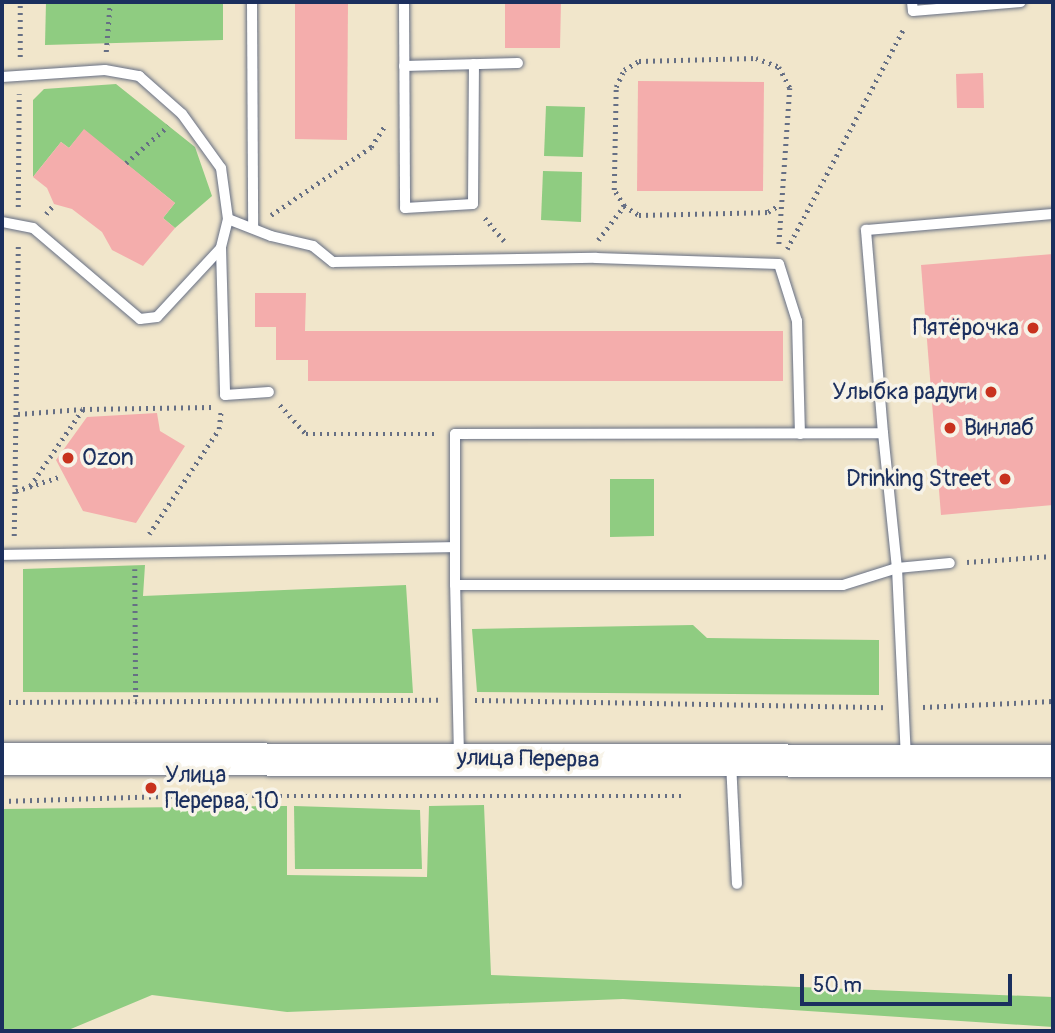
<!DOCTYPE html>
<meta charset="utf-8">
<style>
body{margin:0}
#map{position:relative;width:1055px;height:1033px;overflow:hidden;background:#f1e6cb;font-family:Pangolin,sans-serif}
div>[style]{position:absolute}
[style*='--x']{left:calc(var(--x)*1px);top:calc(var(--y)*1px);width:calc(var(--w)*1px);rotate:calc(var(--a)*1deg)}
.green>*{inset:0;background:#8fcc81}
.building>*{inset:0;background:#f4adac}
.path>*{height:4.5px;margin-top:-2.25px;transform-origin:0;background:repeating-linear-gradient(90deg,#666f84 0 2px,transparent 0 7px)}
.roads{filter:drop-shadow(0 0 2px #666f84) drop-shadow(0 0 2px #666f84)}
.lane>*{height:10px;margin:-5px;padding:0 5px;transform-origin:5px;border-radius:5px;background:#fff}
.secondary>*{height:32px;margin:-16px;padding:0 16px;transform-origin:16px;border-radius:16px;background:#fff}
.dots>*{width:19px;height:19px;translate:-50% -50%;box-sizing:border-box;border:4px solid #f7f3e8;border-radius:50%}
span{translate:-50% -50%;white-space:nowrap;text-align:center;line-height:1.15;-webkit-text-stroke:7px #f7f3e8;paint-order:stroke}
.poi-label{font-size:23px;color:#1b2f5e}
.right{translate:-100% -50%;text-align:right}
.left{translate:0 -50%;text-align:left}
.street-label{font-size:23px;color:#1b2f5e}
.frame{position:absolute;inset:0;border:4px solid #1b2f5e;pointer-events:none}
.scale{position:absolute;left:800px;top:974px;width:212px;height:32px;box-sizing:border-box;border:4px solid #1b2f5e;border-top:0;padding-left:9px;font-size:21px;line-height:24px;white-space:nowrap;color:#1b2f5e;-webkit-text-stroke:5px #f7f3e8;paint-order:stroke}
</style>
<div id="map">
<div class="green">
<i style="clip-path:polygon(46px 2px,223px 2px,223px 40px,45px 45px)"></i>
<i style="clip-path:polygon(116px 84px,195px 147px,212px 196px,175px 228px,163px 218px,175px 203px,84px 130px,69px 148px,61px 142px,33px 177px,33px 100px,44px 89px)"></i>
<i style="clip-path:polygon(546px 106px,585px 107px,583px 157px,544px 156px)"></i>
<i style="clip-path:polygon(543px 171px,582px 172px,581px 222px,541px 220px)"></i>
<i style="clip-path:polygon(610px 479px,654px 479px,654px 536px,610px 537px)"></i>
<i style="clip-path:polygon(145px 565px,143px 596px,406px 585px,413px 693px,23px 692px,23px 569px)"></i>
<i style="clip-path:polygon(693px 625px,707px 638px,879px 640px,879px 695px,477px 692px,472px 629px)"></i>
<i style="clip-path:polygon(484px 805px,491px 975px,1053px 997px,1053px 1027px,623px 999px,287px 1012px,152px 995px,66px 1031px,2px 1031px,2px 809px,287px 806px,287px 875px,427px 877px,429px 806px)"></i>
<i style="clip-path:polygon(294px 806px,420px 810px,422px 869px,295px 869px)"></i>
</div>
<div class="building">
<i style="clip-path:polygon(295px 2px,348px 2px,347px 140px,295px 139px)"></i>
<i style="clip-path:polygon(505px 2px,561px 2px,560px 48px,505px 48px)"></i>
<i style="clip-path:polygon(983px 73px,984px 108px,957px 108px,956px 74px)"></i>
<i style="clip-path:polygon(638px 81px,764px 82px,763px 191px,637px 191px)"></i>
<i style="clip-path:polygon(84px 129px,175px 203px,163px 218px,175px 228px,143px 266px,112px 250px,102px 232px,72px 209px,54px 204px,47px 188px,33px 177px,61px 142px,69px 148px)"></i>
<i style="clip-path:polygon(1053px 254px,1053px 505px,941px 515px,921px 265px)"></i>
<i style="clip-path:polygon(255px 293px,306px 293px,305px 331px,783px 331px,783px 381px,308px 381px,308px 360px,276px 360px,276px 327px,255px 327px)"></i>
<i style="clip-path:polygon(157px 413px,160px 431px,185px 446px,136px 523px,83px 511px,56px 460px,87px 417px)"></i>
</div>
<div class="path">
<i style="--x:106;--y:52;--w:50;--a:-85.4"></i>
<i style="--x:20;--y:57;--w:55;--a:-90"></i>
<i style="--x:126;--y:163;--w:56;--a:-41.4"></i>
<i style="--x:624;--y:206;--w:17;--a:31"></i>
<i style="--x:639;--y:215;--w:129;--a:-1.3"></i>
<i style="--x:768;--y:212;--w:13;--a:-32"></i>
<i style="--x:18;--y:207;--w:113;--a:-89.5"></i>
<i style="--x:46;--y:214;--w:13;--a:-51"></i>
<i style="--x:271;--y:215;--w:121;--a:-34.2"></i>
<i style="--x:371;--y:147;--w:24;--a:-57"></i>
<i style="--x:485;--y:218;--w:30;--a:50"></i>
<i style="--x:598;--y:240;--w:43;--a:-52.6"></i>
<i style="--x:624;--y:206;--w:19;--a:-122"></i>
<i style="--x:614;--y:190;--w:103;--a:-88.9"></i>
<i style="--x:616;--y:87;--w:19;--a:-65"></i>
<i style="--x:624;--y:70;--w:17;--a:-31"></i>
<i style="--x:639;--y:61;--w:117;--a:-1.5"></i>
<i style="--x:756;--y:58;--w:25;--a:21"></i>
<i style="--x:779;--y:67;--w:24;--a:62"></i>
<i style="--x:790;--y:88;--w:157;--a:94"></i>
<i style="--x:787;--y:249;--w:250;--a:-62.1"></i>
<i style="--x:280;--y:405;--w:39;--a:48"></i>
<i style="--x:306;--y:434;--w:130;--a:0"></i>
<i style="--x:18;--y:414;--w:64;--a:-4.5"></i>
<i style="--x:30;--y:486;--w:93;--a:-55.5"></i>
<i style="--x:83;--y:409;--w:129;--a:-0.9"></i>
<i style="--x:16;--y:491;--w:48;--a:-18.1"></i>
<i style="--x:149;--y:534;--w:126;--a:-56.3"></i>
<i style="--x:219;--y:429;--w:18;--a:-84"></i>
<i style="--x:14;--y:536;--w:292;--a:-89.2"></i>
<i style="--x:967;--y:562;--w:86;--a:-4"></i>
<i style="--x:135;--y:569;--w:133;--a:89.6"></i>
<i style="--x:475;--y:700;--w:411;--a:1"></i>
<i style="--x:2;--y:702;--w:436;--a:-0.3"></i>
<i style="--x:923;--y:707;--w:130;--a:-2.6"></i>
<i style="--x:2;--y:801;--w:173;--a:-1.7"></i>
<i style="--x:175;--y:796;--w:506;--a:0"></i>
</div>
<div class="roads">
<div class="lane">
<i style="--x:252;--y:2;--w:225;--a:89.7"></i>
<i style="--x:404;--y:2;--w:206;--a:89.7"></i>
<i style="--x:405;--y:208;--w:68;--a:-3.4"></i>
<i style="--x:473;--y:204;--w:140;--a:-89.6"></i>
<i style="--x:912;--y:2;--w:9;--a:84"></i>
<i style="--x:913;--y:11;--w:108;--a:-4.8"></i>
<i style="--x:404;--y:66;--w:114;--a:-1.5"></i>
<i style="--x:2;--y:77;--w:103;--a:-3.9"></i>
<i style="--x:105;--y:70;--w:35;--a:10"></i>
<i style="--x:139;--y:76;--w:57;--a:41.5"></i>
<i style="--x:182;--y:114;--w:67;--a:54.2"></i>
<i style="--x:221;--y:168;--w:51;--a:82.2"></i>
<i style="--x:228;--y:219;--w:30;--a:104"></i>
<i style="--x:221;--y:248;--w:94;--a:132.8"></i>
<i style="--x:157;--y:317;--w:17;--a:173"></i>
<i style="--x:140;--y:319;--w:140;--a:-139.6"></i>
<i style="--x:33;--y:228;--w:32;--a:-169"></i>
<i style="--x:228;--y:219;--w:46;--a:21.6"></i>
<i style="--x:271;--y:236;--w:43;--a:13.4"></i>
<i style="--x:313;--y:246;--w:26;--a:39"></i>
<i style="--x:333;--y:262;--w:263;--a:-0.9"></i>
<i style="--x:596;--y:258;--w:183;--a:1.9"></i>
<i style="--x:779;--y:264;--w:60;--a:72.5"></i>
<i style="--x:797;--y:321;--w:113;--a:88.5"></i>
<i style="--x:221;--y:248;--w:147;--a:88.4"></i>
<i style="--x:225;--y:395;--w:44;--a:-3.9"></i>
<i style="--x:883;--y:433;--w:204;--a:-94.8"></i>
<i style="--x:866;--y:230;--w:188;--a:-4.9"></i>
<i style="--x:455;--y:547;--w:113;--a:-90"></i>
<i style="--x:455;--y:434;--w:428;--a:-0.1"></i>
<i style="--x:883;--y:433;--w:136;--a:84.1"></i>
<i style="--x:897;--y:568;--w:190;--a:87.3"></i>
<i style="--x:2;--y:555;--w:453;--a:-1"></i>
<i style="--x:455;--y:547;--w:38;--a:90"></i>
<i style="--x:459;--y:756;--w:171;--a:-91.3"></i>
<i style="--x:455;--y:585;--w:388;--a:0"></i>
<i style="--x:843;--y:585;--w:57;--a:-17.5"></i>
<i style="--x:897;--y:568;--w:53;--a:-5.4"></i>
<i style="--x:731;--y:762;--w:122;--a:87.2"></i>
</div>
<div class="secondary">
<i style="--x:2;--y:759;--w:1051;--a:0.11"></i>
</div>
</div>
<div class="dots">
<i style="left:1033px;top:328px;background:#c8321e"></i>
<i style="left:991px;top:392px;background:#c8321e"></i>
<i style="left:950px;top:428px;background:#c8321e"></i>
<i style="left:68px;top:458px;background:#c8321e"></i>
<i style="left:1005px;top:479px;background:#c8321e"></i>
<i style="left:151px;top:788px;background:#c8321e"></i>
</div>
<div class="poi-label">
<span class="right" style="left:1019px;top:328px">Пятёрочка</span>
<span class="right" style="left:977px;top:392px">Улыбка радуги</span>
<span class="left" style="left:964px;top:428px">Винлаб</span>
<span class="left" style="left:82px;top:458px">Ozon</span>
<span class="right" style="left:991px;top:479px">Drinking Street</span>
<span class="left" style="left:165px;top:788px">Улица<br>Перерва, 10</span>
</div>
<div class="street-label">
<span style="left:528px;top:759px;rotate:1deg">улица Перерва</span>
</div>
<div class="frame"></div>
<div class="scale">50 m</div>
</div>
